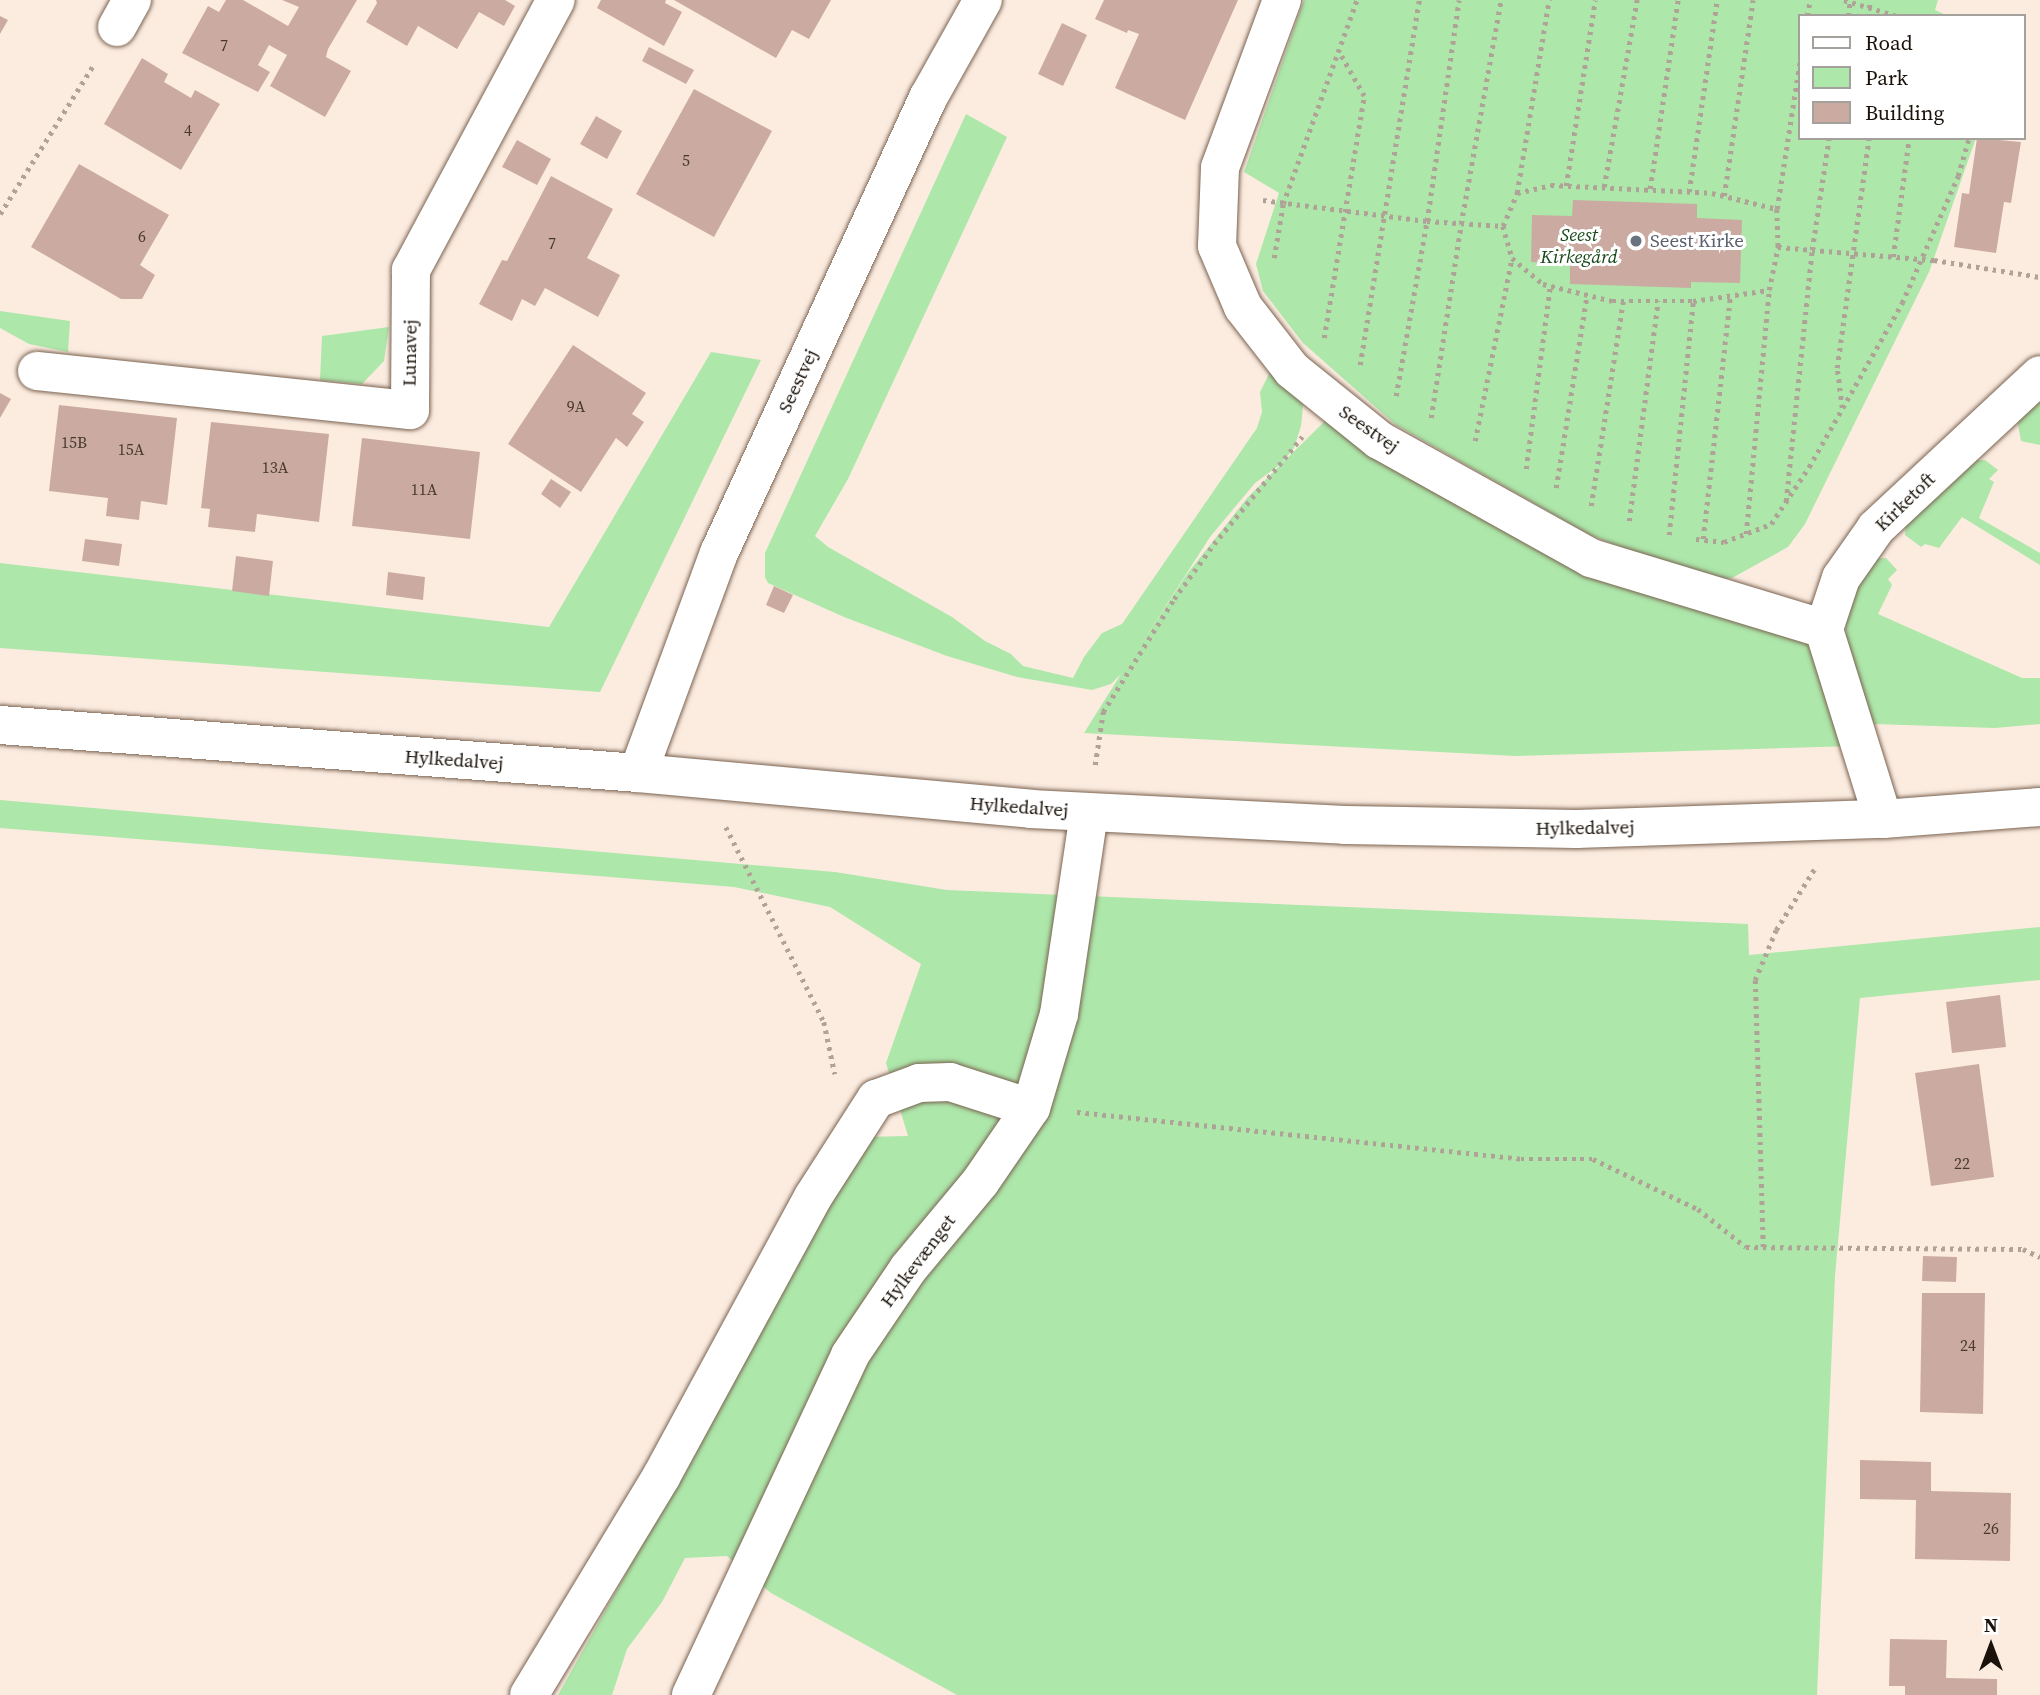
<!DOCTYPE html>
<meta charset="utf-8">
<style>
body{margin:0}
#map{position:relative;width:2040px;height:1695px;overflow:hidden;background:#fcece0;font-family:"Source Serif 4",serif}
div>[style]{position:absolute}
[style*='--x']{left:calc(var(--x)*1px);top:calc(var(--y)*1px);width:calc(var(--w)*1px);rotate:calc(var(--a)*1deg)}
.green>*{inset:0;background:#ade7aa}
.building>*{inset:0;background:#cbaba1}
.path>*{height:4.5px;margin-top:-2.25px;transform-origin:0;background:repeating-linear-gradient(90deg,#afa297 0 3.5px,transparent 0 8.5px)}
.roads{filter:drop-shadow(0 0 2px #7a6351) drop-shadow(0 0 2px #7a6351)}
.minor>*{height:38px;margin:-19px;padding:0 19px;transform-origin:19px;border-radius:19px;background:#fff}
.dots>*{width:19px;height:19px;translate:-50% -50%;box-sizing:border-box;border:4px solid #fff;border-radius:50%}
span{translate:-50% -50%;white-space:nowrap;text-align:center;line-height:1.15;-webkit-text-stroke:6px #fff;paint-order:stroke}
.number-label{font-size:16px;color:#473930}
.number-label span{-webkit-text-stroke-width:0}
.park-label{font-size:19px;color:#164817;font-style:italic}
.worship-label{font-size:19px;color:#5b616d}
.left{translate:0 -50%;text-align:left}
.street-label{font-size:19px;color:#1b130b}
.legend{position:absolute;left:1798px;top:14px;width:228px;height:126px;box-sizing:border-box;background:#fff;border:2px solid #a4a19d;margin:0;padding:9px 12px;list-style:none;font-size:21px;color:#1b130b}
.legend li{display:flex;align-items:center;gap:14px;height:35px}
.legend b{width:35px;border:2px solid #a4a19d}
.north{position:absolute;left:1956px;top:1611px;width:70px;height:70px;-webkit-text-stroke:5px #fff;paint-order:stroke;rotate:0deg;font-size:19px;font-weight:700;line-height:28px;text-align:center;color:#1b130b}
.north::after{content:'';display:block;margin:auto;width:24px;height:32px;background:#1b130b;clip-path:polygon(50% 0,100% 100%,50% 72%,0 100%)}
</style>
<div id="map">
<div class="green">
<i style="clip-path:polygon(1304px 0,1938px 0,1935px 10px,1948px 16px,1800px 16px,1800px 138px,1976px 138px,1929px 272px,1805px 524px,1788px 547px,1732px 578px,1706px 580px,1590px 535px,1396px 425px,1303px 343px,1263px 291px,1256px 264px,1279px 193px,1244px 172px)"></i>
<i style="clip-path:polygon(966px 114px,1007px 137px,848px 479px,815px 536px,828px 547px,952px 617px,985px 641px,1011px 654px,1023px 666px,1073px 678px,1084px 657px,1102px 633px,1122px 624px,1257px 428px,1262px 412px,1260px 392px,1273px 366px,1304px 396px,1301px 426px,1294px 448px,1282px 463px,1255px 483px,1210px 537px,1138px 649px,1187px 574px,1248px 497px,1329px 417px,1805px 639px,1826px 662px,1852px 746px,1515px 756px,1084px 733px,1121px 674px,1111px 684px,1092px 690px,1017px 677px,947px 656px,844px 617px,768px 583px,765px 577px,765px 553px)"></i>
<i style="clip-path:polygon(0 311px,70px 321px,68px 352px,29px 344px,0 328px)"></i>
<i style="clip-path:polygon(389px 327px,384px 361px,362px 384px,320px 380px,322px 336px)"></i>
<i style="clip-path:polygon(711px 352px,761px 360px,600px 692px,0 648px,0 563px,549px 627px)"></i>
<i style="clip-path:polygon(2040px 387px,2040px 445px,2021px 441px,2016px 413px)"></i>
<i style="clip-path:polygon(1968px 460px,1985px 460px,1998px 470px,1989px 479px,1994px 482px,1979px 518px,2040px 553px,2040px 565px,1962px 517px,1939px 548px,1925px 544px,1921px 547px,1905px 535px,1906px 515px)"></i>
<i style="clip-path:polygon(1886px 558px,1897px 570px,1888px 579px,1892px 585px,1878px 614px,2022px 678px,2040px 678px,2040px 724px,1995px 728px,1874px 724px,1846px 651px,1846px 606px,1870px 559px)"></i>
<i style="clip-path:polygon(0 800px,835px 872px,947px 890px,1748px 924px,1749px 955px,2040px 927px,2040px 980px,1860px 998px,1835px 1276px,1817px 1695px,957px 1695px,771px 1593px,727px 1556px,685px 1558px,662px 1602px,627px 1649px,612px 1695px,558px 1695px,736px 1377px,864px 1137px,908px 1136px,886px 1063px,921px 964px,830px 907px,734px 887px,0 828px)"></i>
</div>
<div class="building">
<i style="clip-path:polygon(226px 0,243px 0,288px 26px,299px 7px,282px 0,357px 0,328px 49px,326px 57px,351px 71px,325px 117px,270px 86px,287px 55px,269px 45px,258px 65px,270px 72px,258px 92px,182px 53px,208px 6px,219px 12px)"></i>
<i style="clip-path:polygon(376px 0,505px 0,515px 6px,504px 26px,479px 12px,457px 49px,418px 26px,407px 46px,366px 22px,377px 3px)"></i>
<i style="clip-path:polygon(601px 0,666px 0,665px 3px,682px 12px,664px 46px,597px 8px)"></i>
<i style="clip-path:polygon(674px 0,831px 0,809px 39px,792px 30px,776px 58px)"></i>
<i style="clip-path:polygon(1104px 0,1238px 0,1185px 120px,1115px 88px,1139px 34px,1128px 30px,1127px 33px,1095px 19px)"></i>
<i style="clip-path:polygon(0 16px,8px 20px,0 34px)"></i>
<i style="clip-path:polygon(1062px 23px,1087px 35px,1063px 86px,1038px 74px)"></i>
<i style="clip-path:polygon(649px 47px,694px 70px,686px 84px,642px 61px)"></i>
<i style="clip-path:polygon(142px 58px,168px 74px,164px 82px,191px 98px,195px 90px,220px 104px,181px 170px,104px 124px)"></i>
<i style="clip-path:polygon(694px 89px,772px 131px,714px 237px,636px 194px)"></i>
<i style="clip-path:polygon(596px 116px,622px 131px,607px 159px,580px 144px)"></i>
<i style="clip-path:polygon(1977px 138px,2021px 142px,2011px 203px,2004px 202px,1996px 253px,1954px 247px,1962px 193px,1969px 194px)"></i>
<i style="clip-path:polygon(517px 140px,551px 159px,537px 185px,502px 167px)"></i>
<i style="clip-path:polygon(79px 164px,169px 215px,140px 265px,155px 275px,142px 299px,121px 299px,31px 247px)"></i>
<i style="clip-path:polygon(551px 176px,613px 209px,587px 258px,620px 275px,598px 317px,545px 288px,535px 306px,522px 299px,512px 321px,479px 304px,502px 260px,507px 261px)"></i>
<i style="clip-path:polygon(1573px 200px,1697px 204px,1697px 218px,1742px 220px,1740px 283px,1691px 282px,1691px 288px,1570px 284px,1570px 264px,1531px 262px,1532px 215px,1572px 216px)"></i>
<i style="clip-path:polygon(573px 345px,646px 393px,632px 414px,644px 422px,627px 447px,616px 438px,581px 492px,508px 444px)"></i>
<i style="clip-path:polygon(0 393px,11px 399px,0 418px)"></i>
<i style="clip-path:polygon(59px 405px,177px 418px,167px 505px,141px 501px,139px 520px,106px 516px,108px 498px,49px 491px)"></i>
<i style="clip-path:polygon(211px 422px,329px 434px,319px 522px,257px 514px,255px 532px,208px 527px,210px 509px,201px 508px)"></i>
<i style="clip-path:polygon(362px 438px,480px 452px,470px 539px,352px 526px)"></i>
<i style="clip-path:polygon(551px 479px,571px 492px,560px 508px,541px 494px)"></i>
<i style="clip-path:polygon(85px 539px,122px 544px,119px 566px,82px 561px)"></i>
<i style="clip-path:polygon(236px 556px,273px 561px,269px 596px,232px 591px)"></i>
<i style="clip-path:polygon(388px 572px,425px 577px,423px 600px,386px 595px)"></i>
<i style="clip-path:polygon(774px 586px,793px 595px,784px 613px,766px 605px)"></i>
<i style="clip-path:polygon(2000px 995px,2006px 1047px,1952px 1053px,1946px 1002px)"></i>
<i style="clip-path:polygon(1979px 1064px,1994px 1177px,1931px 1186px,1915px 1073px)"></i>
<i style="clip-path:polygon(1923px 1256px,1957px 1257px,1956px 1282px,1922px 1281px)"></i>
<i style="clip-path:polygon(1922px 1293px,1985px 1293px,1983px 1414px,1920px 1412px)"></i>
<i style="clip-path:polygon(1860px 1460px,1931px 1462px,1931px 1491px,2011px 1493px,2010px 1561px,1915px 1559px,1916px 1500px,1860px 1499px)"></i>
<i style="clip-path:polygon(1890px 1639px,1947px 1640px,1946px 1678px,1997px 1679px,1997px 1695px,1905px 1695px,1905px 1686px,1889px 1686px)"></i>
</div>
<div class="path">
<i style="--x:1844;--y:0;--w:55;--a:16.8"></i>
<i style="--x:1869;--y:8;--w:8;--a:-76"></i>
<i style="--x:1807;--y:16;--w:16;--a:-79"></i>
<i style="--x:1848;--y:16;--w:14;--a:-82"></i>
<i style="--x:1566;--y:186;--w:188;--a:-81.1"></i>
<i style="--x:1604;--y:187;--w:190;--a:-80"></i>
<i style="--x:1650;--y:189;--w:191;--a:-81.6"></i>
<i style="--x:1689;--y:192;--w:194;--a:-81.7"></i>
<i style="--x:1517;--y:193;--w:196;--a:-80.6"></i>
<i style="--x:1724;--y:196;--w:198;--a:-81.6"></i>
<i style="--x:1263;--y:200;--w:165;--a:7.3"></i>
<i style="--x:1427;--y:221;--w:76;--a:3.8"></i>
<i style="--x:1503;--y:226;--w:33;--a:74"></i>
<i style="--x:1512;--y:258;--w:40;--a:40"></i>
<i style="--x:1543;--y:284;--w:71;--a:13.8"></i>
<i style="--x:1612;--y:301;--w:81;--a:0"></i>
<i style="--x:1693;--y:301;--w:77;--a:-8.2"></i>
<i style="--x:1769;--y:290;--w:44;--a:-78.2"></i>
<i style="--x:1778;--y:247;--w:157;--a:4.8"></i>
<i style="--x:1934;--y:260;--w:107;--a:9.1"></i>
<i style="--x:1777;--y:209;--w:150;--a:-81.2"></i>
<i style="--x:0;--y:214;--w:175;--a:-57.9"></i>
<i style="--x:1503;--y:226;--w:36;--a:-67"></i>
<i style="--x:1517;--y:193;--w:35;--a:-13"></i>
<i style="--x:1551;--y:185;--w:161;--a:2.8"></i>
<i style="--x:1712;--y:193;--w:67;--a:13.8"></i>
<i style="--x:1777;--y:209;--w:38;--a:88"></i>
<i style="--x:1893;--y:257;--w:120;--a:-82.3"></i>
<i style="--x:1274;--y:258;--w:55;--a:-80.5"></i>
<i style="--x:1283;--y:204;--w:217;--a:-70.1"></i>
<i style="--x:1324;--y:338;--w:245;--a:-80.6"></i>
<i style="--x:1364;--y:96;--w:51;--a:-119.6"></i>
<i style="--x:1360;--y:365;--w:370;--a:-80.8"></i>
<i style="--x:1396;--y:396;--w:178;--a:-80"></i>
<i style="--x:1427;--y:221;--w:223;--a:-81.8"></i>
<i style="--x:1842;--y:408;--w:40;--a:-97.1"></i>
<i style="--x:1837;--y:368;--w:232;--a:-82.1"></i>
<i style="--x:1431;--y:418;--w:196;--a:-81.2"></i>
<i style="--x:1461;--y:224;--w:228;--a:-79.9"></i>
<i style="--x:1475;--y:441;--w:187;--a:-78.6"></i>
<i style="--x:1526;--y:469;--w:185;--a:-82.5"></i>
<i style="--x:1556;--y:488;--w:195;--a:-80.9"></i>
<i style="--x:1786;--y:501;--w:252;--a:-84.1"></i>
<i style="--x:1812;--y:250;--w:113;--a:-81.4"></i>
<i style="--x:1591;--y:506;--w:207;--a:-81.1"></i>
<i style="--x:1629;--y:521;--w:222;--a:-82.5"></i>
<i style="--x:1746;--y:534;--w:245;--a:-84.6"></i>
<i style="--x:1669;--y:535;--w:235;--a:-84.1"></i>
<i style="--x:1696;--y:539;--w:28;--a:6"></i>
<i style="--x:1724;--y:542;--w:50;--a:-21"></i>
<i style="--x:1771;--y:524;--w:69;--a:-56.3"></i>
<i style="--x:1809;--y:467;--w:189;--a:-60.4"></i>
<i style="--x:1902;--y:303;--w:139;--a:-66.2"></i>
<i style="--x:1958;--y:176;--w:40;--a:-74"></i>
<i style="--x:1703;--y:539;--w:244;--a:-83.6"></i>
<i style="--x:1095;--y:765;--w:54;--a:-81.4"></i>
<i style="--x:1103;--y:712;--w:133;--a:-57.9"></i>
<i style="--x:1174;--y:599;--w:68;--a:-54"></i>
<i style="--x:1214;--y:544;--w:139;--a:-50.6"></i>
<i style="--x:726;--y:827;--w:218;--a:63.3"></i>
<i style="--x:824;--y:1022;--w:53;--a:78.1"></i>
<i style="--x:1077;--y:1112;--w:446;--a:6"></i>
<i style="--x:1521;--y:1159;--w:72;--a:0"></i>
<i style="--x:1593;--y:1159;--w:116;--a:25.5"></i>
<i style="--x:1698;--y:1209;--w:61;--a:38.4"></i>
<i style="--x:1746;--y:1247;--w:277;--a:0.4"></i>
<i style="--x:2023;--y:1249;--w:19;--a:25"></i>
<i style="--x:1763;--y:1247;--w:267;--a:-91.7"></i>
<i style="--x:1755;--y:980;--w:54;--a:-67.2"></i>
<i style="--x:1776;--y:930;--w:73;--a:-57.8"></i>
</div>
<div class="roads">
<div class="minor">
<i style="--x:1282;--y:0;--w:179;--a:110.3"></i>
<i style="--x:1220;--y:168;--w:78;--a:92.2"></i>
<i style="--x:1217;--y:246;--w:66;--a:66.9"></i>
<i style="--x:1243;--y:307;--w:80;--a:52.1"></i>
<i style="--x:1292;--y:370;--w:112;--a:38.8"></i>
<i style="--x:1379;--y:440;--w:243;--a:29.1"></i>
<i style="--x:1591;--y:558;--w:244;--a:16.9"></i>
<i style="--x:117;--y:27;--w:31;--a:-61"></i>
<i style="--x:37;--y:371;--w:375;--a:6"></i>
<i style="--x:410;--y:410;--w:140;--a:-89.6"></i>
<i style="--x:411;--y:270;--w:306;--a:-61.8"></i>
<i style="--x:0;--y:725;--w:640;--a:4.3"></i>
<i style="--x:638;--y:773;--w:395;--a:5.2"></i>
<i style="--x:1031;--y:809;--w:314;--a:2.9"></i>
<i style="--x:1345;--y:825;--w:231;--a:1"></i>
<i style="--x:1576;--y:829;--w:307;--a:-1.9"></i>
<i style="--x:1883;--y:819;--w:157;--a:-4.4"></i>
<i style="--x:638;--y:773;--w:234;--a:-69.8"></i>
<i style="--x:719;--y:553;--w:501;--a:-65.33"></i>
<i style="--x:928;--y:98;--w:112;--a:-60.7"></i>
<i style="--x:1883;--y:819;--w:199;--a:-107.3"></i>
<i style="--x:1824;--y:629;--w:54;--a:-71.6"></i>
<i style="--x:1841;--y:578;--w:61;--a:-55"></i>
<i style="--x:1876;--y:528;--w:224;--a:-43"></i>
<i style="--x:529;--y:1695;--w:255;--a:-58.8"></i>
<i style="--x:661;--y:1477;--w:319;--a:-61.5"></i>
<i style="--x:813;--y:1197;--w:117;--a:-57.3"></i>
<i style="--x:876;--y:1099;--w:46;--a:-20.4"></i>
<i style="--x:919;--y:1083;--w:31;--a:-2"></i>
<i style="--x:950;--y:1082;--w:85;--a:17.8"></i>
<i style="--x:691;--y:1695;--w:375;--a:-64.9"></i>
<i style="--x:850;--y:1355;--w:104;--a:-56"></i>
<i style="--x:908;--y:1269;--w:114;--a:-50.3"></i>
<i style="--x:981;--y:1181;--w:88;--a:-55.6"></i>
<i style="--x:1031;--y:1108;--w:98;--a:-73.4"></i>
<i style="--x:1059;--y:1014;--w:203;--a:-81.5"></i>
</div>
</div>
<div class="dots">
<i style="left:1636px;top:241px;background:#6b7280"></i>
</div>
<div class="number-label">
<span style="left:224px;top:45px">7</span>
<span style="left:188px;top:130px">4</span>
<span style="left:686px;top:160px">5</span>
<span style="left:142px;top:236px">6</span>
<span style="left:552px;top:243px">7</span>
<span style="left:576px;top:406px">9A</span>
<span style="left:74px;top:442px">15B</span>
<span style="left:131px;top:449px">15A</span>
<span style="left:275px;top:467px">13A</span>
<span style="left:424px;top:489px">11A</span>
<span style="left:1962px;top:1163px">22</span>
<span style="left:1968px;top:1345px">24</span>
<span style="left:1991px;top:1528px">26</span>
</div>
<div class="park-label">
<span style="left:1579px;top:246px">Seest<br>Kirkegård</span>
</div>
<div class="worship-label">
<span class="left" style="left:1650px;top:241px">Seest Kirke</span>
</div>
<div class="street-label">
<span style="left:410px;top:353px;rotate:-89deg">Lunavej</span>
<span style="left:798px;top:381px;rotate:-65deg">Seestvej</span>
<span style="left:1369px;top:429px;rotate:35deg">Seestvej</span>
<span style="left:1905px;top:502px;rotate:-44deg">Kirketoft</span>
<span style="left:454px;top:760px;rotate:4deg">Hylkedalvej</span>
<span style="left:1019px;top:807px;rotate:4deg">Hylkedalvej</span>
<span style="left:1585px;top:828px;rotate:-1deg">Hylkedalvej</span>
<span style="left:918px;top:1261px;rotate:-53deg">Hylkevænget</span>
</div>
<ul class="legend">
<li><b style="height:9px;background:#fff"></b>Road</li>
<li><b style="height:19px;background:#ade7aa"></b>Park</li>
<li><b style="height:19px;background:#cbaba1"></b>Building</li>
</ul>
<div class="north">N</div>
</div>
